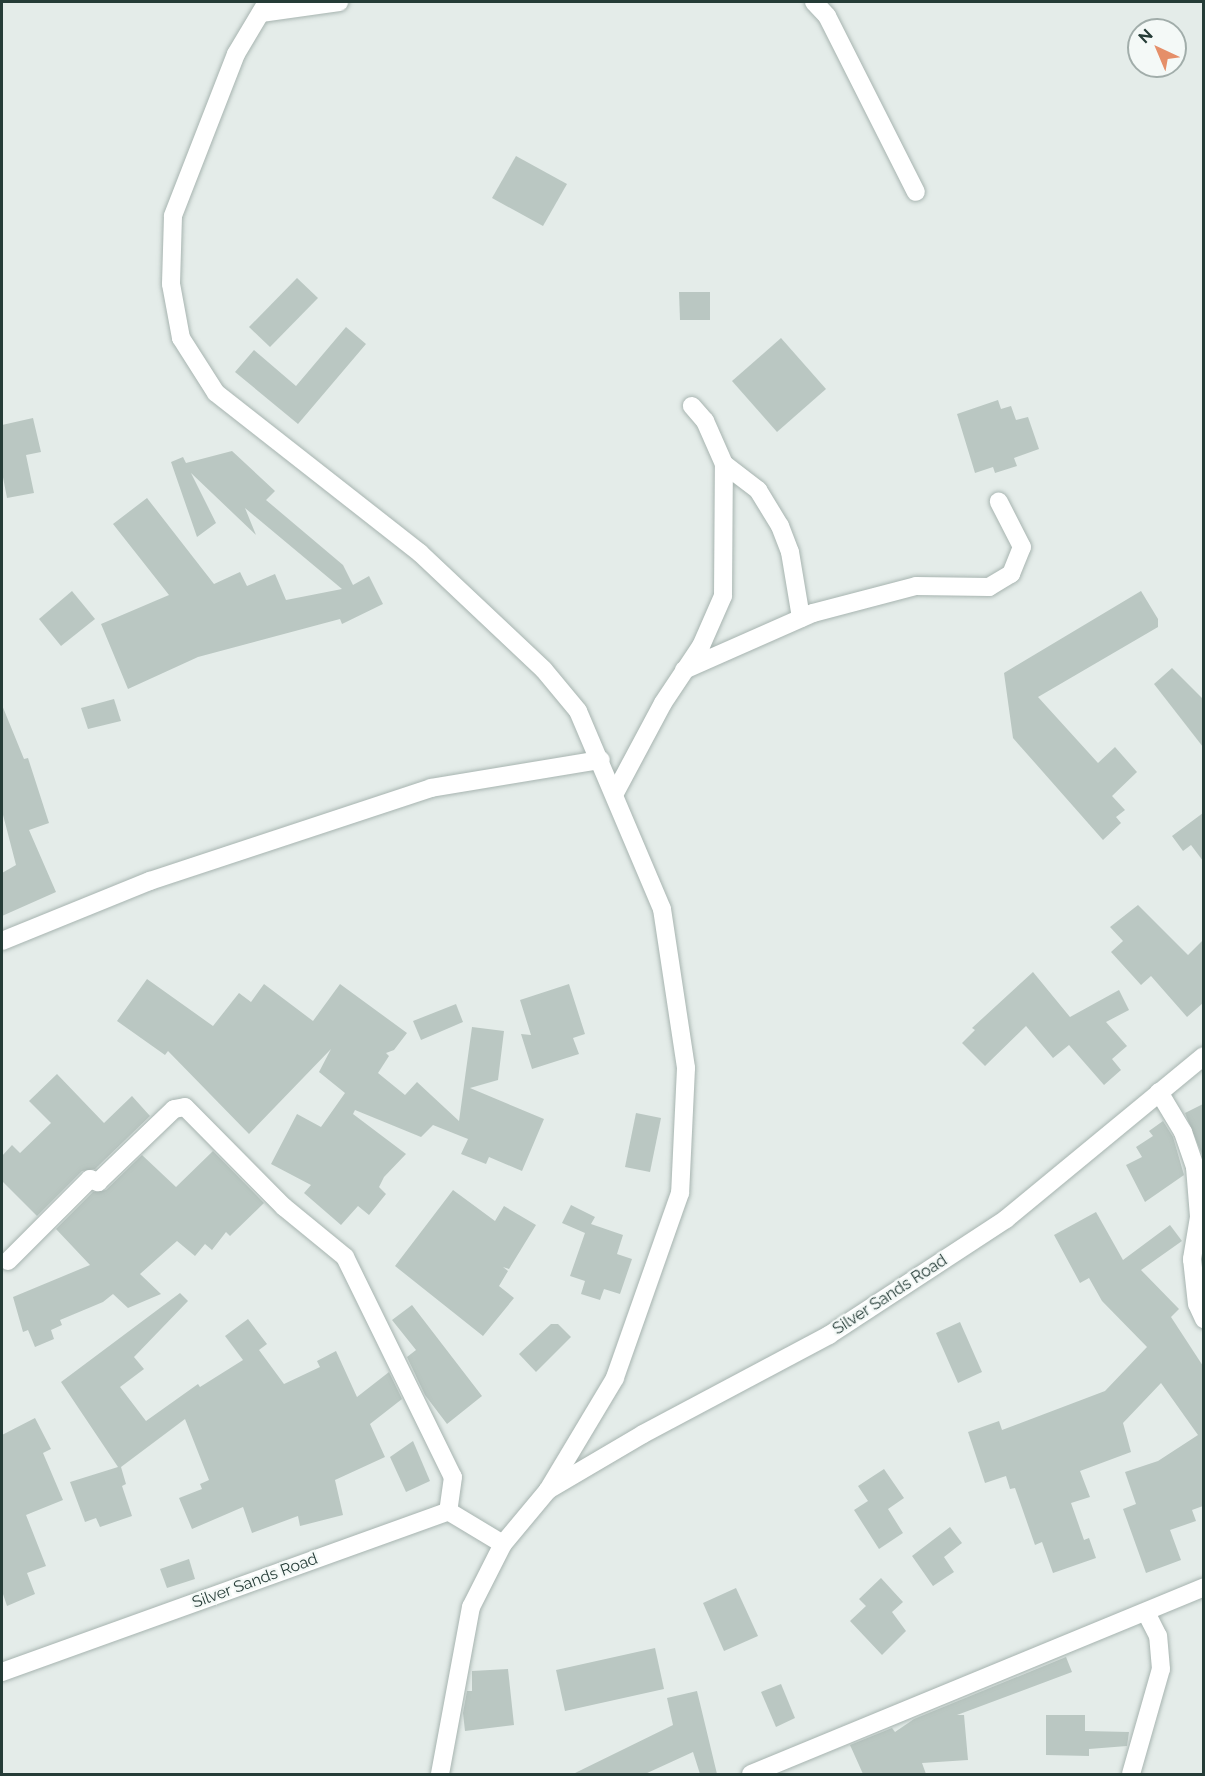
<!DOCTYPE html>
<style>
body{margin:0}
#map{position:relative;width:1205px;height:1776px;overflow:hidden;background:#e4ece9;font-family:Raleway,sans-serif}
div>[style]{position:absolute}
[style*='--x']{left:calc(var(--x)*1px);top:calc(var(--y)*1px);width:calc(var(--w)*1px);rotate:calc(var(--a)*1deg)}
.building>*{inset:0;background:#bac7c2}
.roads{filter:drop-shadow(0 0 2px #a7b4b0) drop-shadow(0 0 2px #a7b4b0)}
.street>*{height:18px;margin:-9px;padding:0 9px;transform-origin:9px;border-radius:9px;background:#fff}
.secondary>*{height:18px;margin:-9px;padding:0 9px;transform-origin:9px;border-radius:9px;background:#fff}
span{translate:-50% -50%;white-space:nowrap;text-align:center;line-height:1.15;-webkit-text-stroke:4.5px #f4f9f7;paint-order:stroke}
.street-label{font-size:16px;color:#253c37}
.frame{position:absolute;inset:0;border:3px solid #253c37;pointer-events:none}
.north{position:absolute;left:1127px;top:18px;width:60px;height:60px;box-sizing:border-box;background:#f4f9f7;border:2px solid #a1adaa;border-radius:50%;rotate:316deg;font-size:16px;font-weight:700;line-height:24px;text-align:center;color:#253c37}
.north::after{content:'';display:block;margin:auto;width:21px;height:27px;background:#e58f69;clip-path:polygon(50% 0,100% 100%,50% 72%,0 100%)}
</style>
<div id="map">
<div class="building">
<i style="clip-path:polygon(516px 156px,567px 184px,543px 226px,492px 198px)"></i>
<i style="clip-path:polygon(297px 278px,318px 298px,270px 347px,249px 327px)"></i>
<i style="clip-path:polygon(679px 292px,710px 292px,710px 320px,680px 320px)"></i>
<i style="clip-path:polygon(346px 327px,366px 344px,298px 424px,235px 372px,254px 350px,296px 386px)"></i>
<i style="clip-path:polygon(781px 338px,826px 389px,777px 432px,732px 381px)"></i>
<i style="clip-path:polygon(998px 400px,1001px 409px,1011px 406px,1016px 420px,1028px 417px,1039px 449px,1014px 458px,1017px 466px,995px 473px,993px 467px,975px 473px,957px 414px)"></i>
<i style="clip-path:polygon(33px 418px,41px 452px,26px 455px,34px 493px,7px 498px,2px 472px,2px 425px)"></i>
<i style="clip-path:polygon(232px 451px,275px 491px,266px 500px,343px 565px,353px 585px,369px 576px,383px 604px,342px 624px,340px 619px,198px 657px,128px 689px,101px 624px,169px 595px,113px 524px,147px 498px,214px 584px,240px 572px,247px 586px,275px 574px,286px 600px,342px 589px,245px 508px,256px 535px,191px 473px,216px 523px,197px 537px,171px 462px,183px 457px,186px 463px)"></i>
<i style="clip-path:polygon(72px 591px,95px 619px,61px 646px,39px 619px)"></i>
<i style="clip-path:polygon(1141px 591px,1158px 619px,1158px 627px,1038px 697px,1098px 763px,1115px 747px,1137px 772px,1112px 796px,1125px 810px,1116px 817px,1121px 823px,1103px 840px,1013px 738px,1004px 673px)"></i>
<i style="clip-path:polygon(1172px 668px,1203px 699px,1203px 747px,1154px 684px)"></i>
<i style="clip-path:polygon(114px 699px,121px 721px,88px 729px,81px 708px)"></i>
<i style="clip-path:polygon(2px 705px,24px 759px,28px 758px,49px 823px,29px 830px,56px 892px,2px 916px,2px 873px,16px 865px,2px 811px)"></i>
<i style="clip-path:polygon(1203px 813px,1203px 861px,1191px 845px,1183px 851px,1172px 836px)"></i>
<i style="clip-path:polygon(1138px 905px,1188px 955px,1203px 940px,1203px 1003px,1187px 1017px,1151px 976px,1141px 985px,1111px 952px,1123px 941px,1110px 927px)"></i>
<i style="clip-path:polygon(1033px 972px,1070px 1017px,1119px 990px,1129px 1010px,1106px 1022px,1127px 1046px,1112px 1059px,1121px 1070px,1104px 1085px,1069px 1045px,1053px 1058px,1026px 1026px,985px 1066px,962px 1043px,975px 1030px,972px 1028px)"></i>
<i style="clip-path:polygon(147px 979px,213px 1026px,239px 993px,251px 1002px,264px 984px,313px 1021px,340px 984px,407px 1033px,394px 1050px,386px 1053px,389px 1056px,378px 1073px,405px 1095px,417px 1082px,459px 1121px,472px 1027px,504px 1031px,498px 1080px,470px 1088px,544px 1119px,522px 1171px,489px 1157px,486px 1164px,461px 1154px,468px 1139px,433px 1125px,421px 1137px,355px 1110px,353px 1114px,406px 1154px,384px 1177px,379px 1187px,386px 1194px,369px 1215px,358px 1206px,341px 1225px,304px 1193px,311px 1185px,271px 1164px,297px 1114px,321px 1127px,345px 1093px,319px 1072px,331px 1049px,249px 1134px,168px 1051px,165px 1055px,117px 1021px)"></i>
<i style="clip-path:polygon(569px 984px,585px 1034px,573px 1038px,579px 1054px,532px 1069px,521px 1034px,531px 1035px,520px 1000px)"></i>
<i style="clip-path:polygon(456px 1004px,463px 1022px,421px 1040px,413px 1021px)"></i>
<i style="clip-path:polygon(57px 1074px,104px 1123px,132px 1096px,150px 1116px,95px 1169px,82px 1171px,37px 1216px,2px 1181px,2px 1156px,12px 1145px,20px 1153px,51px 1123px,29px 1101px)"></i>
<i style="clip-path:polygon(1203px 1104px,1203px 1157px,1185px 1113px)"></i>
<i style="clip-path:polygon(636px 1113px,661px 1118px,650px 1172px,625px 1167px)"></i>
<i style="clip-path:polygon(1163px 1121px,1173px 1137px,1184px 1175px,1145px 1202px,1126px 1165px,1142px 1157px,1136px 1147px,1153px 1136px,1149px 1131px)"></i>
<i style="clip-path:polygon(213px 1151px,264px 1203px,230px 1236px,226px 1232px,212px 1250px,205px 1244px,195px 1256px,177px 1241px,140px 1274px,161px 1294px,128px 1308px,113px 1294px,103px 1302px,60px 1320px,62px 1325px,51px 1330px,54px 1339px,35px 1347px,28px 1330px,23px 1332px,13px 1297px,90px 1265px,56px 1229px,93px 1192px,106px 1190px,142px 1155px,176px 1187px)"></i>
<i style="clip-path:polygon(453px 1190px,495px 1221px,504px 1206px,536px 1225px,509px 1269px,503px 1267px,508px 1271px,499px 1286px,514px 1298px,483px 1336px,395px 1266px)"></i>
<i style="clip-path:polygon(571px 1205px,595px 1217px,591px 1224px,623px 1235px,617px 1254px,632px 1259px,620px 1294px,604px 1289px,600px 1300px,581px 1294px,585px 1281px,570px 1276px,585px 1233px,562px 1223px)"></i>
<i style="clip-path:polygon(1096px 1212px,1123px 1260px,1170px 1225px,1182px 1241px,1141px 1270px,1179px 1309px,1171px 1317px,1203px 1366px,1203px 1506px,1192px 1510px,1196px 1521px,1170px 1530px,1181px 1560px,1146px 1573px,1123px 1509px,1136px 1504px,1125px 1472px,1158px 1461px,1198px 1435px,1161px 1383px,1123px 1423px,1131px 1452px,1080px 1471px,1090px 1497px,1071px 1503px,1084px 1540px,1089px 1538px,1096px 1558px,1053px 1573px,1042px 1542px,1035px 1545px,1015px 1488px,1010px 1489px,1006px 1476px,985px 1483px,968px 1432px,999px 1421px,1002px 1430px,1105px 1391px,1147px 1347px,1102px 1301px,1089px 1278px,1080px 1283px,1054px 1235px)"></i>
<i style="clip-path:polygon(180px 1293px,188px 1301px,134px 1357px,144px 1369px,120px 1387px,146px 1421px,198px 1384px,200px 1387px,243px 1360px,225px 1336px,248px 1319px,267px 1344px,259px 1350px,284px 1384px,320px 1367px,317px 1361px,336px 1351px,357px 1397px,389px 1372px,402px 1399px,370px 1424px,385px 1457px,335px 1480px,343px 1515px,300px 1526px,298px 1516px,252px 1533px,243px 1507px,192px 1529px,179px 1498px,202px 1489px,200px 1484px,209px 1480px,185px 1419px,121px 1467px,126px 1484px,122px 1486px,132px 1516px,100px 1527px,96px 1518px,85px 1522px,70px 1482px,118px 1467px,61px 1382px)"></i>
<i style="clip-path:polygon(412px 1305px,482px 1396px,447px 1424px,425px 1395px,407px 1357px,416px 1350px,392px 1320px)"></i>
<i style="clip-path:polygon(960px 1322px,982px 1372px,958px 1383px,936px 1333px)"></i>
<i style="clip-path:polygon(551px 1324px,558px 1324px,571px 1337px,536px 1372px,519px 1354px)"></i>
<i style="clip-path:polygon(35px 1418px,51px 1449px,43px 1453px,63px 1500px,26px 1515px,46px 1566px,27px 1573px,35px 1594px,7px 1606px,2px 1591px,2px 1435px)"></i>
<i style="clip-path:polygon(413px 1441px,430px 1481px,406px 1492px,390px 1457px)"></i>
<i style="clip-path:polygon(884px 1469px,904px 1498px,888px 1509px,903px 1533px,879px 1549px,854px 1510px,868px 1501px,858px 1486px)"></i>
<i style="clip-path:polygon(950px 1527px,962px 1543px,944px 1557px,954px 1572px,933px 1586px,912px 1556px)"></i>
<i style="clip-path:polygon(189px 1559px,195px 1579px,167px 1588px,160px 1569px)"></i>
<i style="clip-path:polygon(881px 1578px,903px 1602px,892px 1612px,906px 1631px,882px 1655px,850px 1621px,866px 1606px,859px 1599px)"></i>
<i style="clip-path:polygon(736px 1588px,758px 1636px,724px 1651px,703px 1603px)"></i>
<i style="clip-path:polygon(655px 1648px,664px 1689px,565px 1711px,556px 1670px)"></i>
<i style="clip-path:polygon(1066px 1657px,1072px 1672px,957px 1715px,964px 1715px,968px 1760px,922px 1763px,926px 1774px,863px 1774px,850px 1745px,892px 1728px,895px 1732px,914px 1719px)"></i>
<i style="clip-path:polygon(508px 1669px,514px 1725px,465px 1731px,463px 1713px,467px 1691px,472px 1691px,472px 1671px)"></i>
<i style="clip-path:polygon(781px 1684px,795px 1718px,776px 1727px,761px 1692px)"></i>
<i style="clip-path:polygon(697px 1691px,717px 1774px,700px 1774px,693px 1752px,645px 1774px,573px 1774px,673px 1725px,667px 1698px)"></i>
<i style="clip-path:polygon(1046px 1715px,1085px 1715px,1085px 1731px,1129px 1732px,1127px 1746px,1089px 1749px,1089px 1756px,1046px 1755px)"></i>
</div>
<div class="roads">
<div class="street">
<i style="--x:267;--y:2;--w:61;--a:120.8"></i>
<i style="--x:236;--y:54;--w:174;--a:111.3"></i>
<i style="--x:173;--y:216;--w:68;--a:91.7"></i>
<i style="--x:171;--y:284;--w:55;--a:79.5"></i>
<i style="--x:181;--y:338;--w:65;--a:57.5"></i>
<i style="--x:216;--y:393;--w:259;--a:38.1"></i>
<i style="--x:420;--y:553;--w:170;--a:43.3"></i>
<i style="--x:544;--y:670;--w:53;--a:50.3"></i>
<i style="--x:578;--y:711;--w:215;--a:67"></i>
<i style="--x:662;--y:909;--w:161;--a:81.4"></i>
<i style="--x:686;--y:1068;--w:125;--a:92.7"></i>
<i style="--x:680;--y:1193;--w:196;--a:109.4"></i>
<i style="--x:615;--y:1378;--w:131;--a:120.9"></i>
<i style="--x:814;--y:2;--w:19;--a:47"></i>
<i style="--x:827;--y:16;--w:197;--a:63.2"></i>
<i style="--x:261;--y:13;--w:79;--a:-8"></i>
<i style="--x:724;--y:464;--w:43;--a:37.4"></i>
<i style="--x:758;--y:490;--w:42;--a:58.6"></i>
<i style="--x:780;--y:526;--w:28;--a:69"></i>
<i style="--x:790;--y:552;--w:67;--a:80.5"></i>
<i style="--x:684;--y:670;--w:141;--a:-23.8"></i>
<i style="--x:813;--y:613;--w:106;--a:-14.7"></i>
<i style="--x:916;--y:586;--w:73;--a:0.8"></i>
<i style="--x:989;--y:587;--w:26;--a:-31"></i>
<i style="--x:1011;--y:574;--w:29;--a:-68"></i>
<i style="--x:1022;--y:547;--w:51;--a:-117.1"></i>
<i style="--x:615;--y:793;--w:102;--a:-61.9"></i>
<i style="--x:663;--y:703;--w:69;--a:-56.3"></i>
<i style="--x:701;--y:646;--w:55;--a:-66.3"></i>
<i style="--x:723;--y:596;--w:132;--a:-89.6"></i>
<i style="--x:724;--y:464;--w:47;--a:-113.8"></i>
<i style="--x:705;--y:421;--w:20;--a:-131"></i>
<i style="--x:2;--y:941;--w:160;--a:-22.1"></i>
<i style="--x:150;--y:881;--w:296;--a:-18.3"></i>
<i style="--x:431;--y:788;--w:172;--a:-9.4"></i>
<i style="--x:1159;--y:1092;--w:47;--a:59"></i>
<i style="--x:1183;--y:1132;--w:37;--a:71"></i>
<i style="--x:1195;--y:1167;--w:50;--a:85.4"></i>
<i style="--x:1199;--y:1217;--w:43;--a:99.5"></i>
<i style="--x:1192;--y:1259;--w:45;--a:83.7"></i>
<i style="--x:1197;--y:1304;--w:17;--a:65"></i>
<i style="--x:8;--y:1261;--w:116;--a:-45"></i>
<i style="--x:90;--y:1179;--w:9;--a:21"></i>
<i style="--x:98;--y:1182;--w:105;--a:-43.8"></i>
<i style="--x:174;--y:1109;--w:11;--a:-10"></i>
<i style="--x:185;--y:1107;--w:141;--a:45.3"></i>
<i style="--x:284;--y:1207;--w:79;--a:39.3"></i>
<i style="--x:345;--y:1257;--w:245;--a:63.9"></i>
<i style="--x:453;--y:1477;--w:34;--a:98"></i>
<i style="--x:448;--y:1511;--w:64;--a:31"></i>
<i style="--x:2;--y:1672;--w:474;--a:-19.8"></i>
<i style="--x:751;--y:1774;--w:490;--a:-22.4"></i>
<i style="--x:1131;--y:1774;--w:109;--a:-74.1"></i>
<i style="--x:1161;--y:1669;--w:33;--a:-95"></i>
<i style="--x:1158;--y:1636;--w:27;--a:-117"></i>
</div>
<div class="secondary">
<i style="--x:440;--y:1774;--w:170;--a:-79.5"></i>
<i style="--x:471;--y:1607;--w:71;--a:-63.1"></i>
<i style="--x:503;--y:1544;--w:70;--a:-50.2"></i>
<i style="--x:548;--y:1490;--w:110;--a:-30.5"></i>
<i style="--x:643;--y:1434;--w:211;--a:-28"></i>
<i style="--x:829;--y:1335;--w:212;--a:-33.2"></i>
<i style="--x:1006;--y:1219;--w:256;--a:-39.5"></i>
</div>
</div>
<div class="street-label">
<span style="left:890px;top:1295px;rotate:-33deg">Silver Sands Road</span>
<span style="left:255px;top:1581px;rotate:-20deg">Silver Sands Road</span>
</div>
<div class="frame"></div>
<div class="north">N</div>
</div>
